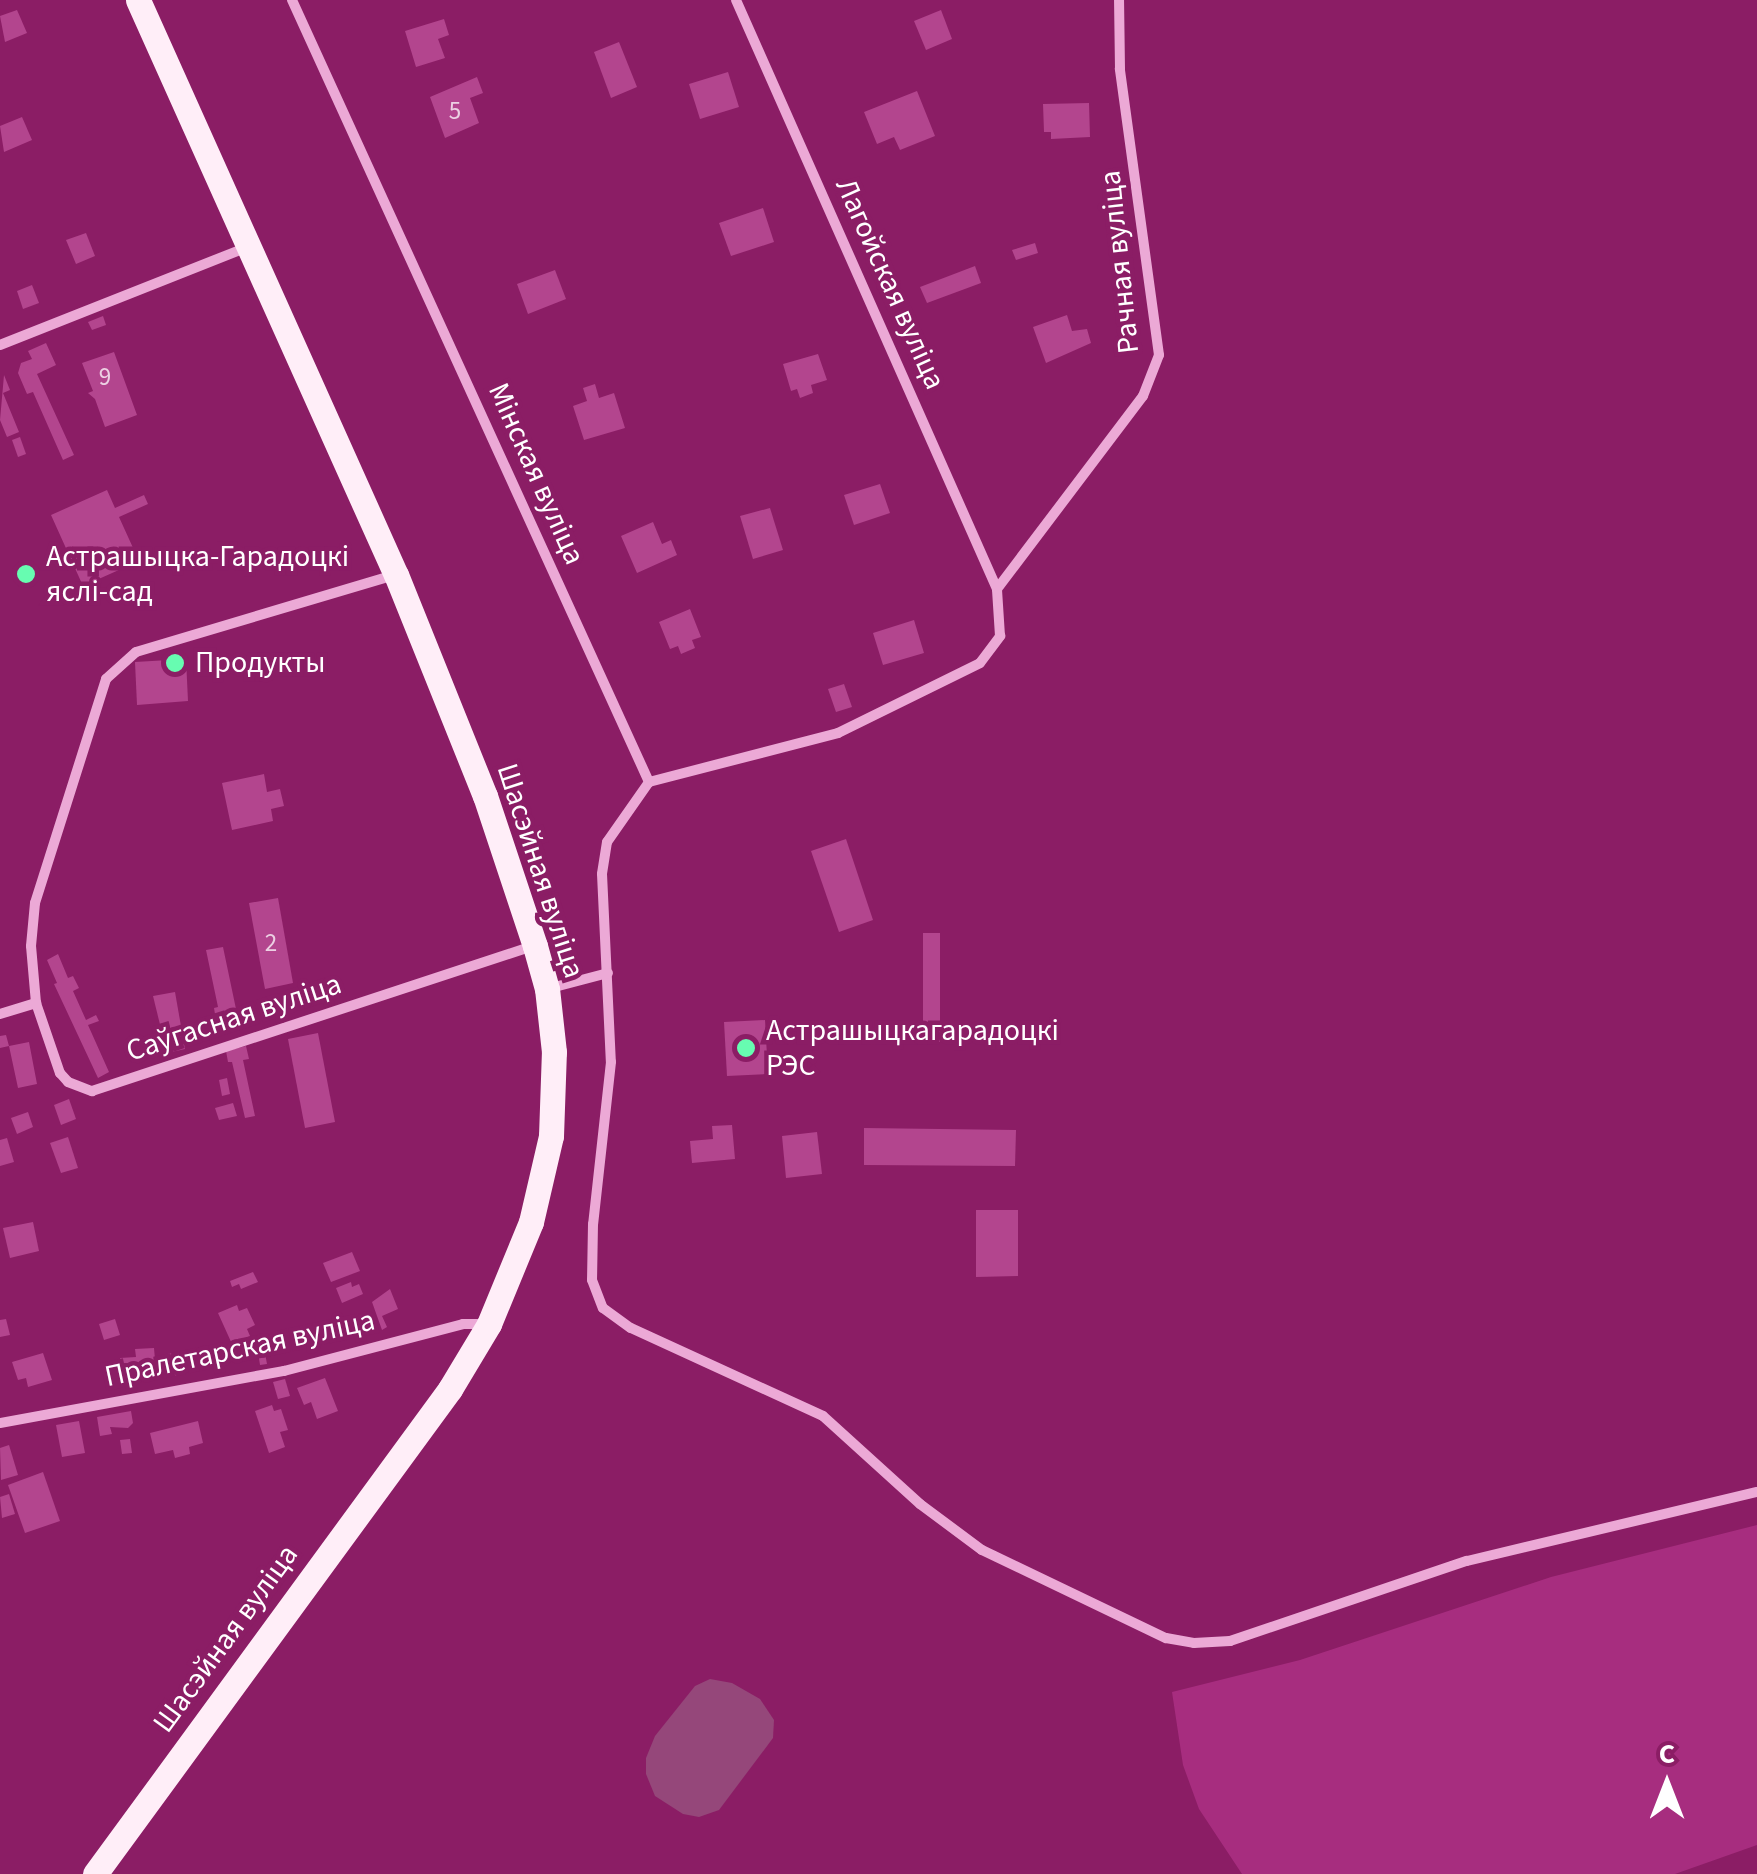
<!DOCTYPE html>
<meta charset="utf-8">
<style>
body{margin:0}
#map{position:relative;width:1757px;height:1874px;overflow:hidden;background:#8b1d65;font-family:"Source Sans 3",sans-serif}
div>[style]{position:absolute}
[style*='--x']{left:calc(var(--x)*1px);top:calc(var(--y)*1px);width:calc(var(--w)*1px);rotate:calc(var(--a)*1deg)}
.green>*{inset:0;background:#a72d7f}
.water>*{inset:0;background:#95477a}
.building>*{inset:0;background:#b3458e}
.street>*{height:10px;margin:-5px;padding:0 5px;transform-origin:5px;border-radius:5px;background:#eca9d6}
.primary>*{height:25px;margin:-12.5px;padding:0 12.5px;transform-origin:12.5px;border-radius:12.5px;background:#ffeef8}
.dots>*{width:28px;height:28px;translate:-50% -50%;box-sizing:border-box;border:5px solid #8b1d65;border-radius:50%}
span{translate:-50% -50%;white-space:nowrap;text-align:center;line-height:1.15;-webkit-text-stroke:9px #8b1d65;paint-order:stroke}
.number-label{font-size:25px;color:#ecd0e3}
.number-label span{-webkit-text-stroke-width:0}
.street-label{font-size:30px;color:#fff}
.poi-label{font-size:30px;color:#fff}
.left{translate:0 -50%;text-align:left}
.north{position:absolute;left:1617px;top:1734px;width:100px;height:100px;-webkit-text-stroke:8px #8b1d65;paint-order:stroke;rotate:0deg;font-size:28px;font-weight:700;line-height:40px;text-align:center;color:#fff}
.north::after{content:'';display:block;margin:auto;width:35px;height:45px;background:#fff;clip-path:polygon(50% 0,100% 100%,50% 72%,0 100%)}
</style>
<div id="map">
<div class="green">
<i style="clip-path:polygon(1757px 1525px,1757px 1845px,1675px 1874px,1242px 1874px,1199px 1809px,1183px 1765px,1172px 1692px,1300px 1660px,1551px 1577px)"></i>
</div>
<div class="water">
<i style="clip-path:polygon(710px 1679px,732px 1683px,760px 1699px,774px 1720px,773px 1738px,719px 1810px,699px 1817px,683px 1814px,655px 1796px,646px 1774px,646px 1758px,655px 1736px,695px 1686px)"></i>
</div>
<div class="building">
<i style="clip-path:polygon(17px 10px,27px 33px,5px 42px,0 16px)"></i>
<i style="clip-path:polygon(941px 10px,952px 39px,926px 50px,914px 21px)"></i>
<i style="clip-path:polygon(444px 19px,449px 35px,438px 39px,445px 58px,416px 67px,405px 31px)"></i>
<i style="clip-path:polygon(619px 42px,637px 87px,611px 98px,594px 52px)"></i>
<i style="clip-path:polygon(728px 72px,739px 107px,700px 119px,689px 84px)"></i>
<i style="clip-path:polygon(477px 77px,483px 93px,470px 98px,479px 123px,445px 138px,430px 97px)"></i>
<i style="clip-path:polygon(917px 91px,935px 136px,900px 150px,894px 137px,877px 144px,864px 112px)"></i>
<i style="clip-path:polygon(1089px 103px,1090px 137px,1051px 139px,1051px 132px,1044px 132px,1043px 104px)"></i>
<i style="clip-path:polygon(22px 117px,32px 140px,4px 152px,0 126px)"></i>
<i style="clip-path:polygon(763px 208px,774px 242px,731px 256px,719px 223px)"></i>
<i style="clip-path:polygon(86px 233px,95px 256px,76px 264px,66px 240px)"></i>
<i style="clip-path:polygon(1035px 243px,1038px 253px,1016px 260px,1012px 250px)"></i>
<i style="clip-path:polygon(975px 266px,981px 283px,927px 303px,920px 287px)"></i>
<i style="clip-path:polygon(555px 270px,566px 299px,528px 314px,517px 284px)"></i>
<i style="clip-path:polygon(32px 285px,39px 303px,23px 309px,17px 291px)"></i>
<i style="clip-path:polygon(1067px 315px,1072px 331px,1087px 329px,1091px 343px,1046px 363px,1033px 327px)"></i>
<i style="clip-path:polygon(103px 316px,106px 325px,92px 330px,88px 322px)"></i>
<i style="clip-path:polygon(46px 343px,56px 365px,37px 374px,74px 455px,63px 460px,33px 392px,27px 394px,18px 373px,21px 363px,32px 359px,28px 351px)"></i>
<i style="clip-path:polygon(114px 352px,137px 415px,105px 427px,95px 399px,88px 393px,93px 391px,82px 363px)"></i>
<i style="clip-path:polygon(818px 354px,827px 380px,811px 385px,813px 393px,800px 398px,797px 389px,791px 391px,783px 364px)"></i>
<i style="clip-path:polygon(4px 375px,10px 390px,3px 393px,19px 432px,7px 437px,0 420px)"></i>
<i style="clip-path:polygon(595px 384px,599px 398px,614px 393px,625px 428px,584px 440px,573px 406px,587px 401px,583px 388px)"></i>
<i style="clip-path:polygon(20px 437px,26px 454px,18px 457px,12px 440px)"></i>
<i style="clip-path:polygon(880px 484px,890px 513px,854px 525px,844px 495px)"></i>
<i style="clip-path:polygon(107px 490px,115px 508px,144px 495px,148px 504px,119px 517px,139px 561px,83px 586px,51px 515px)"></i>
<i style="clip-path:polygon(770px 508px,783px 550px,753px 559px,740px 516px)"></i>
<i style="clip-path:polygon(653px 522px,662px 544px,671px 540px,677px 555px,637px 573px,621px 536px)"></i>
<i style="clip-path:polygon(690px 609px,701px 637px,692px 640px,695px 648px,681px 654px,678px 646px,670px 649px,659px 622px)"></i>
<i style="clip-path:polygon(914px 620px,924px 653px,883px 665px,873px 633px)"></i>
<i style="clip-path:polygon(186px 659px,188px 701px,137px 705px,135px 662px)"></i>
<i style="clip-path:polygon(844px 684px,852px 707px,836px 712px,828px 689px)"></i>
<i style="clip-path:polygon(264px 774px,267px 792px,280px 789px,284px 806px,271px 809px,273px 821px,232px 830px,222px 783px)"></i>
<i style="clip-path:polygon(846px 839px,873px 920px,839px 932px,811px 851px)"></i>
<i style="clip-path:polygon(278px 898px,293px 983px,265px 989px,249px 903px)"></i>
<i style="clip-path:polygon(923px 933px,940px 933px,940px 1042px,923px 1042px)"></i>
<i style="clip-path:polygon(223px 947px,240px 1028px,218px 1033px,214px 1008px,218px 1007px,206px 950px)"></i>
<i style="clip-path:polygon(58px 954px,68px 978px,73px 976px,79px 988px,73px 991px,86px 1020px,96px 1015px,99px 1021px,88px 1025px,109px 1072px,98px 1078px,54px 984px,57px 983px,47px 960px)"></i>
<i style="clip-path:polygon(175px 992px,185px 1049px,167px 1053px,153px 996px)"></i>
<i style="clip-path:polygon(765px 1020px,768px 1074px,727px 1076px,724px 1022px)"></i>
<i style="clip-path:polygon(318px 1033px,335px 1122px,305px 1128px,288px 1039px)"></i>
<i style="clip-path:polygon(6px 1035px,9px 1046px,29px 1042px,37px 1084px,18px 1088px,9px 1046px,0 1048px,0 1036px)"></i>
<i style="clip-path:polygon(246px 1046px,249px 1059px,243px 1060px,255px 1116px,245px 1118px,232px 1062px,228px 1062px,226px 1051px)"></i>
<i style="clip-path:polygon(227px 1078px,230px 1094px,222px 1096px,219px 1080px)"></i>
<i style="clip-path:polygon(69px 1099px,76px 1119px,61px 1125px,54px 1105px)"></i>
<i style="clip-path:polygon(233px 1103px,237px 1116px,219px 1120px,215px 1108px)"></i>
<i style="clip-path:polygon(28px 1112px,33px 1127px,17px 1134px,11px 1118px)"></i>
<i style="clip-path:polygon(732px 1125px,735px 1159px,692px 1163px,690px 1141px,713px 1139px,712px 1126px)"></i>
<i style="clip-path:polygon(864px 1128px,1016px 1130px,1015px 1166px,864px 1165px)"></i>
<i style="clip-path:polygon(817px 1132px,822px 1174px,786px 1178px,782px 1136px)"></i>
<i style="clip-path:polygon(68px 1137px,78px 1168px,61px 1173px,50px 1143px)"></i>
<i style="clip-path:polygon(7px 1138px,14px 1162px,0 1166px,0 1140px)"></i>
<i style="clip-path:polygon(976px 1210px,1018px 1210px,1018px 1276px,976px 1277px)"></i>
<i style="clip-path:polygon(33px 1222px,39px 1251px,10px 1258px,3px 1228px)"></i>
<i style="clip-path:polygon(352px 1252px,360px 1271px,331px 1282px,323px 1263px)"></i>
<i style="clip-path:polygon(253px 1272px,258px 1282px,241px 1289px,239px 1284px,232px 1287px,230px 1281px)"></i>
<i style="clip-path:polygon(351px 1282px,352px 1287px,359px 1284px,363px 1294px,342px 1303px,336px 1288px)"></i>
<i style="clip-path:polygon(390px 1289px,398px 1309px,382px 1316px,387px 1327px,382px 1330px,372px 1302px)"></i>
<i style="clip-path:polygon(237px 1305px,239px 1311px,247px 1308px,255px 1325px,247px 1329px,250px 1336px,232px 1344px,218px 1313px)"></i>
<i style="clip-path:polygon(6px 1319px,10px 1335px,0 1337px,0 1320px)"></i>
<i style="clip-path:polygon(115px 1319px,120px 1335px,104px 1340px,99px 1324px)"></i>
<i style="clip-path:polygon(262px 1338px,267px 1364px,260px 1365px,256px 1339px)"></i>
<i style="clip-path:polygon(154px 1348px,156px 1371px,121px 1373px,120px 1358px,136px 1357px,135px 1349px)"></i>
<i style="clip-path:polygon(43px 1353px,52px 1380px,28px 1387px,26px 1378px,18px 1380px,12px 1362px)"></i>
<i style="clip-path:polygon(171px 1353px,177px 1375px,167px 1377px,165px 1355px)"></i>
<i style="clip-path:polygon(325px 1378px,338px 1411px,317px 1419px,311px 1402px,304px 1405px,297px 1388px)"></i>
<i style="clip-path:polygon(285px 1379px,290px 1396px,278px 1399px,273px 1382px)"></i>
<i style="clip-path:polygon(272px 1405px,274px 1411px,281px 1409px,288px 1430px,280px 1432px,285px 1447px,269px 1453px,255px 1411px)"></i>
<i style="clip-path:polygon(131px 1411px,133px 1423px,128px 1428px,110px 1427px,112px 1434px,100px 1436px,97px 1417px)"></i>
<i style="clip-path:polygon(79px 1421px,85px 1453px,62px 1457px,56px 1425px)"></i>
<i style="clip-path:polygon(198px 1421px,203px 1443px,189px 1447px,190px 1454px,175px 1458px,173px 1450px,155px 1454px,150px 1433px)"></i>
<i style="clip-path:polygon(130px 1439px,132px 1453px,122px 1454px,120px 1440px)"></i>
<i style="clip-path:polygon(9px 1445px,18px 1475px,1px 1480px,0 1448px)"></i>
<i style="clip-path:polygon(43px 1472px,60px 1521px,25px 1533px,8px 1485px)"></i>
<i style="clip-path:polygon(9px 1494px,15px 1514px,2px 1518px,0 1497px)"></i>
</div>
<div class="street">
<i style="--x:292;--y:0;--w:860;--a:65.46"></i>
<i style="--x:0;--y:345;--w:264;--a:-21.6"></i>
<i style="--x:997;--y:589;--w:242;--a:-52.9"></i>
<i style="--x:1143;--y:396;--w:44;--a:-68.7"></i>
<i style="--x:1159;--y:355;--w:289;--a:-97.8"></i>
<i style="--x:1120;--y:69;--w:69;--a:-90.8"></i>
<i style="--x:649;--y:782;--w:73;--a:125"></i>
<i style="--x:607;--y:842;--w:32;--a:99"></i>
<i style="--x:602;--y:874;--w:188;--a:87.3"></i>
<i style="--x:611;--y:1062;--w:163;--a:96.3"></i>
<i style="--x:593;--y:1224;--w:56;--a:91"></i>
<i style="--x:592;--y:1280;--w:30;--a:69"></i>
<i style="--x:603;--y:1308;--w:34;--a:36"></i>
<i style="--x:631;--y:1328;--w:211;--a:24.6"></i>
<i style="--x:823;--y:1416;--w:131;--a:42.2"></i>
<i style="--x:920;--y:1504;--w:77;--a:36.6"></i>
<i style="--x:982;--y:1550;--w:204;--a:25.6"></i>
<i style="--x:1166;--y:1638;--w:28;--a:10"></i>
<i style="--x:1194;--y:1643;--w:36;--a:-3"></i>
<i style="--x:1230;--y:1641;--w:250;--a:-18.7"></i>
<i style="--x:1467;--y:1561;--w:298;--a:-13.4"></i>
<i style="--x:649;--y:782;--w:195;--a:-14.5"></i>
<i style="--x:838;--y:733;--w:158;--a:-26.2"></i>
<i style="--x:980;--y:663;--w:34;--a:-53"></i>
<i style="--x:1000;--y:636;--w:47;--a:-93.7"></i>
<i style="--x:997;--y:589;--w:644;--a:-113.9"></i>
<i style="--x:547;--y:989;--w:63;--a:-14.7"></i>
<i style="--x:36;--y:1003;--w:57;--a:-95"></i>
<i style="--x:31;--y:946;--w:43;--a:-84.7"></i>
<i style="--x:35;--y:903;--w:235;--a:-72.4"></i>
<i style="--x:106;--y:679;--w:40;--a:-42"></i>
<i style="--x:136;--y:652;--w:270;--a:-16.6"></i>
<i style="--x:0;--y:1014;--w:38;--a:-17"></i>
<i style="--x:36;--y:1003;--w:74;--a:71.1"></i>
<i style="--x:60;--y:1073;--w:12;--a:48"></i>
<i style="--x:68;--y:1082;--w:26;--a:21"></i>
<i style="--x:92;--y:1091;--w:464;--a:-18.2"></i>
<i style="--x:0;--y:1423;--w:289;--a:-10.4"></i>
<i style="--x:284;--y:1371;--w:185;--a:-14.7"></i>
<i style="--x:463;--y:1324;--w:25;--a:0"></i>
</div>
<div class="primary">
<i style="--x:95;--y:1874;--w:601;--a:-53.8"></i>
<i style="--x:450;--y:1389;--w:76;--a:-59"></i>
<i style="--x:489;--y:1324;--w:110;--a:-67.6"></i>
<i style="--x:531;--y:1222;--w:88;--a:-76.9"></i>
<i style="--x:551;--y:1136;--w:84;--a:-88"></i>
<i style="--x:554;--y:1052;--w:63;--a:-96.3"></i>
<i style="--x:547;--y:989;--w:45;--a:-105.6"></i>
<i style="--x:535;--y:946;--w:158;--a:-108.4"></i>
<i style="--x:485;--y:796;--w:238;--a:-111.9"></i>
<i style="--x:396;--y:575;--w:630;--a:-114.17"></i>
</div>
<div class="dots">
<i style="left:26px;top:574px;background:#67fcb1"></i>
<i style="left:175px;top:663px;background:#67fcb1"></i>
<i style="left:746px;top:1048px;background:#67fcb1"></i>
</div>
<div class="number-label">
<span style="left:455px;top:111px">5</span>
<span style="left:105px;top:377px">9</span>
<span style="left:271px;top:943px">2</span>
</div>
<div class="street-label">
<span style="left:1120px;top:262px;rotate:-96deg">Рачная вуліца</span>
<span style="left:890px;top:284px;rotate:66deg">Лагойская вуліца</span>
<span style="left:536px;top:474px;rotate:66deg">Мінская вуліца</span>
<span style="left:540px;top:871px;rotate:72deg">Шасэйная вуліца</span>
<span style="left:234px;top:1018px;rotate:-18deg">Саўгасная вуліца</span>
<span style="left:240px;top:1349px;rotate:-12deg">Пралетарская вуліца</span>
<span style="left:226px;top:1639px;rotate:-54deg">Шасэйная вуліца</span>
</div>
<div class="poi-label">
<span class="left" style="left:46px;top:574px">Астрашыцка-Гарадоцкі<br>яслі-сад</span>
<span class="left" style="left:195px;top:663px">Продукты</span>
<span class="left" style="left:766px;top:1048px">Астрашыцкагарадоцкі<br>РЭС</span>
</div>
<div class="north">С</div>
</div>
